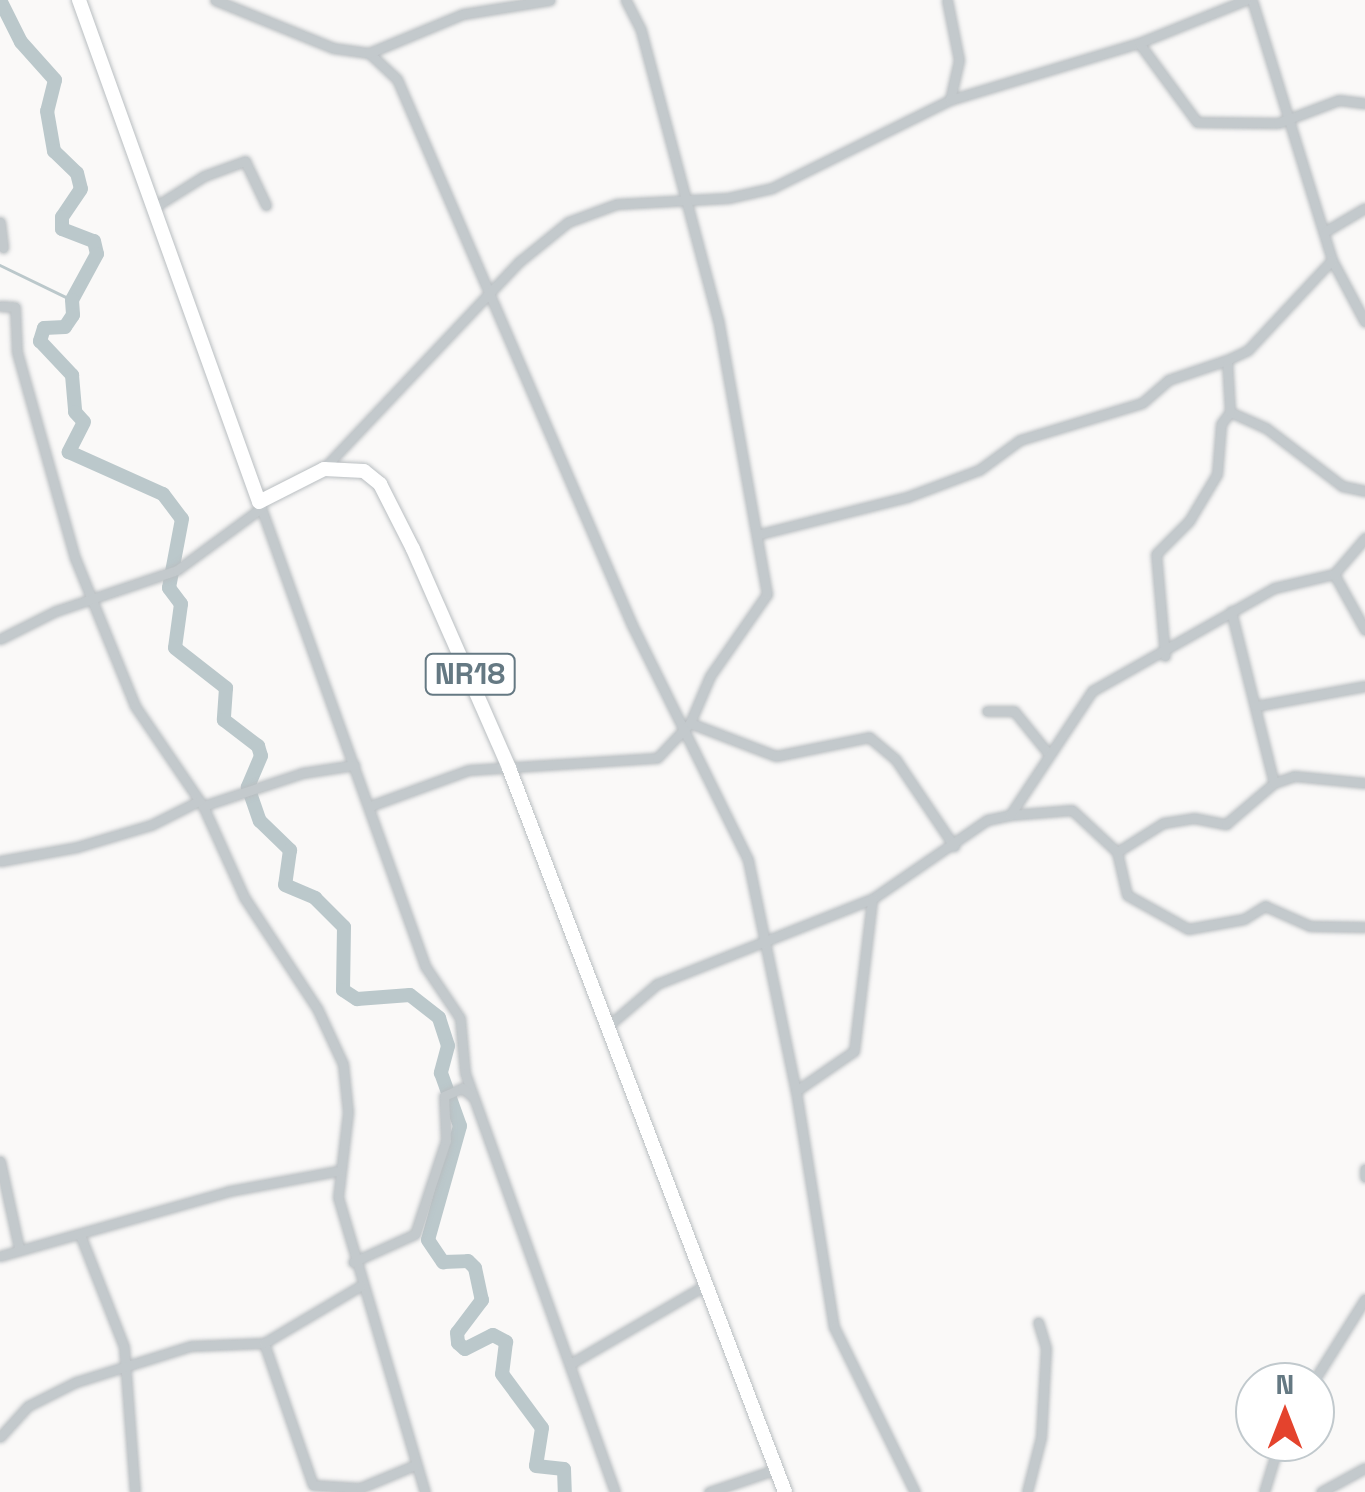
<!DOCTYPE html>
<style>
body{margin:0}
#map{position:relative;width:1365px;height:1492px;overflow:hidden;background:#faf9f8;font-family:"Space Grotesk",sans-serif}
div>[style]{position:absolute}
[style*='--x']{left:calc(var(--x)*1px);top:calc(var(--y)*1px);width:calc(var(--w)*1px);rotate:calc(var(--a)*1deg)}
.stream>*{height:2.5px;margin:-1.25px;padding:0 1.25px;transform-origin:1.25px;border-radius:1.25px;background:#bbc8cb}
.river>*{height:14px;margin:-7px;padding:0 7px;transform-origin:7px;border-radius:7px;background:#bbc8cb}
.roads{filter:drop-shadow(0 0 2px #b9bec1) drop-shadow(0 0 2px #b9bec1)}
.minor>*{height:9px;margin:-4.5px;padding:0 4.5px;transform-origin:4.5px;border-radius:4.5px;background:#c3c9cc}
.primary>*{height:14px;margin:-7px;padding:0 7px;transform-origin:7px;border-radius:7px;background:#fff}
span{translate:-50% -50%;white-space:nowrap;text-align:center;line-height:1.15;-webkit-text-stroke:10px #fff;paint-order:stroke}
.shield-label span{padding:2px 8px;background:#fff;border:2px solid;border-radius:8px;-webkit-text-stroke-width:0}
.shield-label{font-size:30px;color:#657983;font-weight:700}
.north{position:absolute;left:1235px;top:1362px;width:100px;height:100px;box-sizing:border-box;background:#fff;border:2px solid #c1c9cd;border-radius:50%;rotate:0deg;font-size:28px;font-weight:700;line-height:40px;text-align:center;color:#657983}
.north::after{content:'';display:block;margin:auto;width:35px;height:45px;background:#e4432d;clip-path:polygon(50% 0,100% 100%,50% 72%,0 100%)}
</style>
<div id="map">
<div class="stream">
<i style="--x:0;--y:265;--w:80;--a:25.9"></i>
</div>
<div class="river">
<i style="--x:0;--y:0;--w:47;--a:63.4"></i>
<i style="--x:21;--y:42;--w:51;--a:48.2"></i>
<i style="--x:55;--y:80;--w:32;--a:104"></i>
<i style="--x:47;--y:111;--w:41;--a:80.1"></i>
<i style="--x:54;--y:151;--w:32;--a:44"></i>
<i style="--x:77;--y:173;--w:16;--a:76"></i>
<i style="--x:81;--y:189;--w:34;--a:124"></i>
<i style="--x:62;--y:217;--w:12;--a:90"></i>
<i style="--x:62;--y:229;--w:34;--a:21"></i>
<i style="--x:94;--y:241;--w:13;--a:77"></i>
<i style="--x:97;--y:254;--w:52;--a:118.5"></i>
<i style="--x:72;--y:300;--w:15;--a:86"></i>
<i style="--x:73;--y:315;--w:14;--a:124"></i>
<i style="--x:65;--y:327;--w:21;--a:177"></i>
<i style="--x:44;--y:328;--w:14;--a:107"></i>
<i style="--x:40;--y:341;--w:47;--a:46.7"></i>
<i style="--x:72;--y:375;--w:37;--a:85"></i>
<i style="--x:75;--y:412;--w:13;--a:48"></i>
<i style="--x:84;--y:422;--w:34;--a:117"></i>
<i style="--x:69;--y:452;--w:103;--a:24.1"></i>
<i style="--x:163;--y:494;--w:31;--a:53"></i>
<i style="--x:182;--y:519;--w:70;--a:100.7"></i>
<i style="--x:169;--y:588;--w:20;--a:53"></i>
<i style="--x:181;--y:604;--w:44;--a:97.8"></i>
<i style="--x:175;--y:648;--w:65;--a:38.1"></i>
<i style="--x:226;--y:688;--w:32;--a:94"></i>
<i style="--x:224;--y:720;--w:43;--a:37.4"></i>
<i style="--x:258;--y:746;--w:10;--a:73"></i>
<i style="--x:261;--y:756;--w:34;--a:113"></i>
<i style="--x:248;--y:787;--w:36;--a:71"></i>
<i style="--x:260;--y:821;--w:42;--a:44"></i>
<i style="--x:290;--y:850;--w:35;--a:98"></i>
<i style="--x:285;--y:885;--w:33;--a:23"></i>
<i style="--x:315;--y:898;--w:41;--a:45"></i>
<i style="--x:344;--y:927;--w:63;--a:90.9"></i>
<i style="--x:343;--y:990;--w:17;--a:33"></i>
<i style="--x:357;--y:999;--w:53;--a:-4.3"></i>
<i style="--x:410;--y:995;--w:37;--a:38"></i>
<i style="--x:439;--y:1018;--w:29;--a:72"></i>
<i style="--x:448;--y:1046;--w:28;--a:105"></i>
<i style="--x:441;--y:1073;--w:56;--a:70.3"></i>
<i style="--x:460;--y:1126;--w:118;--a:105.7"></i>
<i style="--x:428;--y:1240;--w:27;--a:56"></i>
<i style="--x:443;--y:1262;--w:25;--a:-2"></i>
<i style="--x:468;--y:1261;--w:10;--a:45"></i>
<i style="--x:475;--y:1268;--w:33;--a:78"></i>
<i style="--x:482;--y:1300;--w:41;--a:127.1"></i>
<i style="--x:457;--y:1333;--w:10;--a:84"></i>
<i style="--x:458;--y:1343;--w:9;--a:41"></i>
<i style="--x:465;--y:1349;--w:31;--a:-27"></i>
<i style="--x:493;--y:1335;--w:15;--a:28"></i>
<i style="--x:506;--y:1342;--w:32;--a:97"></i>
<i style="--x:502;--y:1374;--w:67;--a:53.5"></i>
<i style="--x:542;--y:1428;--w:38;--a:99"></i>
<i style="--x:536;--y:1466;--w:28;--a:6"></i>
<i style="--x:564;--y:1469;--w:23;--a:88"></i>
</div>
<div class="roads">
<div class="minor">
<i style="--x:215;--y:0;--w:127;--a:22.1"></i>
<i style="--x:333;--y:48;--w:36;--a:8"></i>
<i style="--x:369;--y:53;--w:38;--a:43"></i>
<i style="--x:397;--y:79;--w:594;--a:66.71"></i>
<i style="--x:632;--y:625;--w:262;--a:63.7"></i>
<i style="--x:748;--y:860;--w:236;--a:78.3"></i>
<i style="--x:796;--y:1091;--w:239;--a:80.9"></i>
<i style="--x:834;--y:1327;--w:184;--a:63.9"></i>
<i style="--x:947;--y:0;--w:61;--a:78.7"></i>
<i style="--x:959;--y:60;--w:41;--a:102.7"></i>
<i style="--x:1252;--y:0;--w:272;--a:72.9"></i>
<i style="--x:1332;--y:260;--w:70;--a:62"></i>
<i style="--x:1139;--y:43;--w:98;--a:53.7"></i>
<i style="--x:1197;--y:122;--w:81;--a:0.7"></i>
<i style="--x:1278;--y:123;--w:65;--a:-20.7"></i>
<i style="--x:1339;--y:100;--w:26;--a:7"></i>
<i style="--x:369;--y:53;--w:102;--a:-22.5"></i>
<i style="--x:463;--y:14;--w:88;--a:-9.1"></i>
<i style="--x:153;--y:208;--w:60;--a:-32.1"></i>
<i style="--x:204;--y:176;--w:44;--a:-20.1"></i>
<i style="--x:245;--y:161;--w:49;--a:64.5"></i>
<i style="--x:0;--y:222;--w:26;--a:83"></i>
<i style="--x:1326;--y:231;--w:45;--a:-30.5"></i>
<i style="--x:0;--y:306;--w:15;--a:4"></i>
<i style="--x:15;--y:307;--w:45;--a:87.5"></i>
<i style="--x:17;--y:352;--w:214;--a:74.3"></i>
<i style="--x:75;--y:558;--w:160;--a:67.9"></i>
<i style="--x:135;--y:706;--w:121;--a:55.8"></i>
<i style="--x:203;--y:806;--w:100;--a:65.7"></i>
<i style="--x:244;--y:897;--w:133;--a:56.7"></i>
<i style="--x:317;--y:1008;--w:62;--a:65.1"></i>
<i style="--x:343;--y:1064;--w:48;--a:84.1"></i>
<i style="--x:348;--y:1112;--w:86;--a:96.7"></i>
<i style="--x:338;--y:1197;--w:308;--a:73.6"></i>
<i style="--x:1230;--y:412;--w:39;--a:24"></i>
<i style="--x:1266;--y:428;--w:96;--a:37.3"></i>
<i style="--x:1342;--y:486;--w:24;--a:12"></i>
<i style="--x:324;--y:468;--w:285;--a:-46.6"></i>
<i style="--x:520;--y:261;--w:62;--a:-39.1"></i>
<i style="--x:568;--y:222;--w:52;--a:-20.2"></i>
<i style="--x:617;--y:204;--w:111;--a:-3.1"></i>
<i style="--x:728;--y:198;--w:45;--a:-12.8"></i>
<i style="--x:772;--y:188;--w:199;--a:-26.3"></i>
<i style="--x:950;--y:100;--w:197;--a:-16.8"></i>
<i style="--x:1139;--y:43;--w:115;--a:-21.9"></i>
<i style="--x:259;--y:502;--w:493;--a:70.3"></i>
<i style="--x:425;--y:966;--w:63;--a:56.1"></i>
<i style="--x:460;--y:1018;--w:55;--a:84.8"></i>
<i style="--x:465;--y:1073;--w:445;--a:70.3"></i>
<i style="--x:760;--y:534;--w:152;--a:-14.1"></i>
<i style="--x:907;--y:497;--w:77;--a:-20.6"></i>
<i style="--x:979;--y:470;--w:51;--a:-36.2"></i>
<i style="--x:1020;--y:440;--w:127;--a:-16.9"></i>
<i style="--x:1142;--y:403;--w:35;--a:-41"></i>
<i style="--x:1168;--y:380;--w:62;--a:-18.7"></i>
<i style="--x:1334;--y:574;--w:64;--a:61"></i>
<i style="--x:1231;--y:611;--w:177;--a:76"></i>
<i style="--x:0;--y:639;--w:63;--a:-26.6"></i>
<i style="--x:56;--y:611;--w:128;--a:-18.7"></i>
<i style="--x:177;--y:570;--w:104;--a:-36.4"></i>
<i style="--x:1165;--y:656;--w:102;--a:-95"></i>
<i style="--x:1156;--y:554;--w:47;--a:-45"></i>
<i style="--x:1189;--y:521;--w:55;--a:-59.2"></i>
<i style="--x:1217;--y:474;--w:50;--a:-85.4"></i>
<i style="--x:1221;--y:424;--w:15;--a:-53"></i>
<i style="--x:1230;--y:412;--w:52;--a:-93.3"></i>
<i style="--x:1227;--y:360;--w:23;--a:-25"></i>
<i style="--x:1248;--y:350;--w:123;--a:-47"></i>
<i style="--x:1256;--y:706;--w:111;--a:-10.4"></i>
<i style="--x:987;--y:711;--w:27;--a:0"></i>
<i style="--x:1014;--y:711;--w:54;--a:51"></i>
<i style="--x:690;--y:723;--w:92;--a:21"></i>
<i style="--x:776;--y:756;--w:95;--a:-11.5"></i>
<i style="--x:869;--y:737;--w:35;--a:40"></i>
<i style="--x:896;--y:760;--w:104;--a:56"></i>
<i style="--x:203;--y:806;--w:104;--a:-18.4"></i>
<i style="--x:302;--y:773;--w:53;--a:-8.7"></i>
<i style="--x:370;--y:806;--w:105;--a:-20"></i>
<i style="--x:469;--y:770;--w:188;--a:-3.7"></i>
<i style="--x:657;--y:758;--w:48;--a:-46.7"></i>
<i style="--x:690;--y:723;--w:51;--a:-66.9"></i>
<i style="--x:710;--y:676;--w:100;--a:-55.2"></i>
<i style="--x:767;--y:594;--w:278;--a:-100.1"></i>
<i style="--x:718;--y:320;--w:300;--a:-104.9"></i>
<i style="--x:641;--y:30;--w:34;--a:-117"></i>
<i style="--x:1010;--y:815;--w:62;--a:-4.6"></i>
<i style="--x:1072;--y:810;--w:62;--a:43"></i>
<i style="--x:1117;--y:852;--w:44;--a:76.9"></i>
<i style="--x:1127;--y:895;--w:70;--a:29.1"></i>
<i style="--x:1188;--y:929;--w:57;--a:-10.1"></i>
<i style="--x:1244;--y:919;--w:25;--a:-32"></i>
<i style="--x:1265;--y:906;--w:49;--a:24"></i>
<i style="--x:1310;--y:926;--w:55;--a:1"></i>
<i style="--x:1117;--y:852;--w:54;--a:-32.2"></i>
<i style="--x:1163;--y:823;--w:31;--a:-9"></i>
<i style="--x:1194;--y:818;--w:33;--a:11"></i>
<i style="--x:1226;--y:824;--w:63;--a:-40.5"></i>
<i style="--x:1274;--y:783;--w:21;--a:-19"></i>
<i style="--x:1294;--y:776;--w:71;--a:5.6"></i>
<i style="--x:0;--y:861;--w:78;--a:-10.3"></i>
<i style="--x:77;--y:847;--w:77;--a:-16.6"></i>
<i style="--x:151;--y:825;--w:54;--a:-26.6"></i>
<i style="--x:608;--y:1026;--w:65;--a:-40.6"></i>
<i style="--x:657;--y:984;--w:231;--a:-21.6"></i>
<i style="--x:872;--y:899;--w:140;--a:-34.5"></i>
<i style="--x:987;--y:820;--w:24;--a:-12"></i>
<i style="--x:1010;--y:815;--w:149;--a:-56.5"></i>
<i style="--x:1092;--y:691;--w:209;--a:-29.5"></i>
<i style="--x:1274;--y:588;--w:62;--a:-13.1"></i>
<i style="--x:1334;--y:574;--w:48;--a:-49.3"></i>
<i style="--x:796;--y:1091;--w:70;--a:-34.6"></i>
<i style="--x:854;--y:1051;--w:153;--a:-83.2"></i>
<i style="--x:0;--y:1161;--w:89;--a:77.7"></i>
<i style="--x:1365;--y:1169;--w:8;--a:90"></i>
<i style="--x:81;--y:1237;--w:118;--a:68.6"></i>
<i style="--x:124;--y:1347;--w:145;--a:85.7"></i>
<i style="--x:0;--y:1256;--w:238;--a:-15.8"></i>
<i style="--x:229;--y:1191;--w:110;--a:-10.5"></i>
<i style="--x:353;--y:1262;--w:68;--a:-24.3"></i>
<i style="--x:415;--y:1234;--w:99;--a:-71.7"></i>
<i style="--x:446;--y:1140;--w:44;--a:-92.6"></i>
<i style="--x:444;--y:1096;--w:20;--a:-24"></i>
<i style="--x:462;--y:1088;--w:13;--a:39"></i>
<i style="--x:264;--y:1343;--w:150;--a:71"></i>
<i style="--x:313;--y:1485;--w:47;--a:3.7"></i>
<i style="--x:360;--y:1488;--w:60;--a:-22.7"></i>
<i style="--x:570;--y:1364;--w:157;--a:-30.2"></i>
<i style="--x:1313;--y:1382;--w:98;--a:-57.9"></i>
<i style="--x:0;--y:1437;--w:42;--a:-47.9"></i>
<i style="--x:28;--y:1406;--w:54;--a:-26.6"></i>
<i style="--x:76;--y:1382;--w:121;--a:-17.4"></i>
<i style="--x:191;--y:1346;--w:73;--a:-2.4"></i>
<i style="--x:264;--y:1343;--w:112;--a:-30.7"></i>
<i style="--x:709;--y:1492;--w:72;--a:-18.7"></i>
<i style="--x:1027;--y:1492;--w:57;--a:-75.7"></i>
<i style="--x:1041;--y:1437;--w:89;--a:-86.8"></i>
<i style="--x:1046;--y:1348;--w:27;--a:-107"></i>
<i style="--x:1264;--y:1492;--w:38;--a:-73"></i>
<i style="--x:1275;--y:1456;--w:19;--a:-47"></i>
<i style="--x:1321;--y:1492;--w:50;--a:-28.6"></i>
</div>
<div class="primary">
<i style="--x:79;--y:0;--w:533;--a:70.27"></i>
<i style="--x:259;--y:502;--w:73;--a:-26.9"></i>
<i style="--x:324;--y:469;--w:40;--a:2.9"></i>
<i style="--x:364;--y:471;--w:21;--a:39"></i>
<i style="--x:380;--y:484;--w:73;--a:63.1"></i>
<i style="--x:413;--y:549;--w:239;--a:66.3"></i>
<i style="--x:509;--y:768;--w:775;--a:69.13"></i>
</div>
</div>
<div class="shield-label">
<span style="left:470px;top:674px">NR18</span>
</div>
<div class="north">N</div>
</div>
